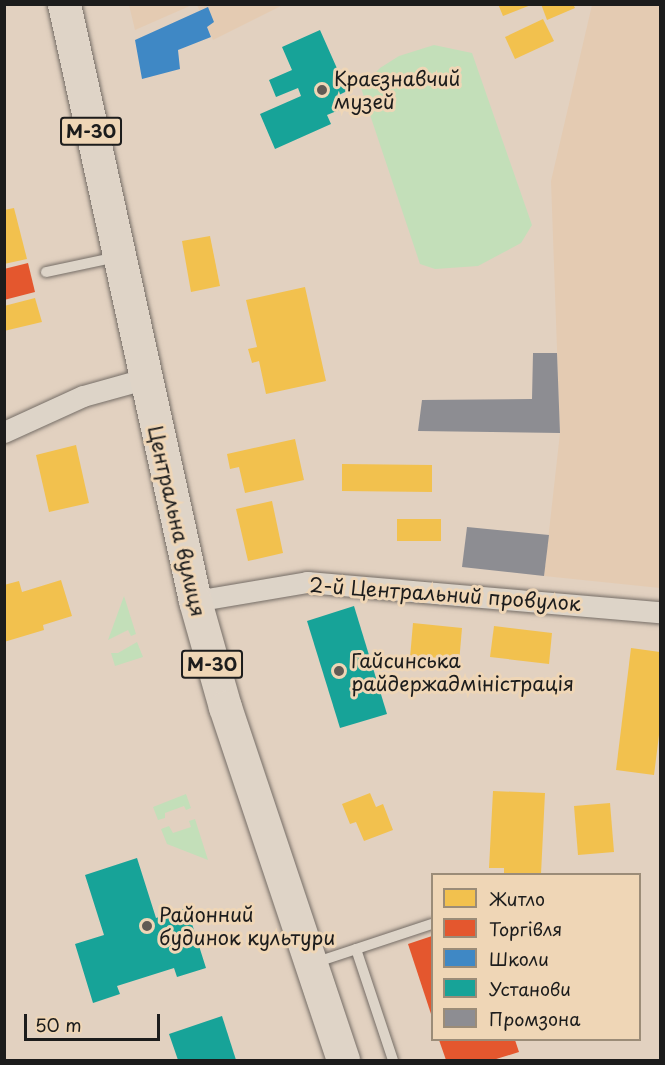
<!DOCTYPE html>
<meta charset="utf-8">
<style>
body{margin:0}
#map{position:relative;width:665px;height:1065px;overflow:hidden;background:#e2d1c0;font-family:"Playpen Sans",sans-serif}
div>[style]{position:absolute}
[style*='--x']{left:calc(var(--x)*1px);top:calc(var(--y)*1px);width:calc(var(--w)*1px);rotate:calc(var(--a)*1deg)}
.built>*{inset:0;background:#e4cbb2}
.green>*{inset:0;background:#c3dfb9}
.homes>*{inset:0;background:#f2c14e}
.shops>*{inset:0;background:#e4572e}
.schools>*{inset:0;background:#3f88c5}
.public>*{inset:0;background:#17a398}
.industry>*{inset:0;background:#8d8d92}
.roads{filter:drop-shadow(0 0 2px #756d66) drop-shadow(0 0 2px #756d66)}
.lane>*{height:10px;margin:-5px;padding:0 5px;transform-origin:5px;border-radius:5px;background:#ddd4c8}
.street>*{height:21px;margin:-10.5px;padding:0 10.5px;transform-origin:10.5px;border-radius:10.5px;background:#ddd4c8}
.highway>*{height:33px;margin:-16.5px;padding:0 16.5px;transform-origin:16.5px;border-radius:16.5px;background:#dfd4c7}
.dots>*{width:16px;height:16px;translate:-50% -50%;box-sizing:border-box;border:3px solid #efd6b6;border-radius:50%}
span{translate:-50% -50%;white-space:nowrap;text-align:center;line-height:1.15;-webkit-text-stroke:6px #efd6b6;paint-order:stroke}
.shield-label span{padding:2px 4px;background:#efd6b6;border:2px solid;border-radius:4px;-webkit-text-stroke-width:0}
.shield-label{font-size:18px;color:#1c1c1c;font-weight:700}
.poi-label{font-size:20px;color:#1c1c1c}
.left{translate:0 -50%;text-align:left}
.street-label{font-size:20px;color:#1c1c1c}
.frame{position:absolute;inset:0;border:6px solid #1c1c1c;pointer-events:none}
.legend{position:absolute;left:431px;top:873px;width:210px;height:168px;box-sizing:border-box;background:#efd6b6;border:2px solid #9b8c78;margin:0;padding:8px 10px;list-style:none;font-size:18px;color:#1c1c1c}
.legend li{display:flex;align-items:center;gap:12px;height:30px}
.legend b{width:30px;border:2px solid #9b8c78}
.scale{position:absolute;left:24px;top:1014px;width:136px;height:27px;box-sizing:border-box;border:3px solid #1c1c1c;border-top:0;padding-left:8px;font-size:18px;line-height:21px;white-space:nowrap;color:#1c1c1c;-webkit-text-stroke:4px #efd6b6;paint-order:stroke}
</style>
<div id="map">
<div class="built">
<i style="clip-path:polygon(129px 5px,129px 4px,192px 5px,135px 30px)"></i>
<i style="clip-path:polygon(197px 5px,283px 5px,213px 40px)"></i>
<i style="clip-path:polygon(592px 5px,660px 5px,660px 588px,544px 576px,560px 433px,551px 181px)"></i>
</div>
<div class="green">
<i style="clip-path:polygon(434px 45px,472px 53px,532px 225px,521px 243px,478px 266px,435px 269px,420px 264px,361px 88px,380px 68px,399px 56px)"></i>
<i style="clip-path:polygon(124px 596px,136px 634px,131px 636px,128px 630px,108px 640px)"></i>
<i style="clip-path:polygon(137px 642px,143px 657px,115px 666px,111px 653px,118px 653px)"></i>
<i style="clip-path:polygon(186px 794px,191px 808px,186px 810px,184px 806px,165px 813px,165px 818px,158px 820px,153px 807px)"></i>
<i style="clip-path:polygon(195px 819px,208px 860px,167px 844px,161px 829px,169px 826px,173px 833px,191px 827px,189px 821px)"></i>
</div>
<div class="homes">
<i style="clip-path:polygon(498px 4px,531px 4px,531px 5px,503px 16px)"></i>
<i style="clip-path:polygon(541px 4px,573px 4px,575px 8px,547px 20px)"></i>
<i style="clip-path:polygon(543px 19px,554px 41px,515px 59px,505px 37px)"></i>
<i style="clip-path:polygon(14px 208px,27px 259px,4px 264px,4px 210px)"></i>
<i style="clip-path:polygon(210px 236px,220px 286px,191px 292px,182px 241px)"></i>
<i style="clip-path:polygon(305px 287px,326px 381px,266px 394px,259px 361px,252px 363px,248px 349px,257px 347px,246px 300px)"></i>
<i style="clip-path:polygon(35px 298px,42px 322px,4px 331px,4px 306px)"></i>
<i style="clip-path:polygon(295px 439px,304px 480px,245px 493px,239px 467px,230px 469px,227px 454px)"></i>
<i style="clip-path:polygon(76px 445px,89px 503px,49px 512px,36px 455px)"></i>
<i style="clip-path:polygon(342px 464px,432px 465px,432px 492px,342px 491px)"></i>
<i style="clip-path:polygon(272px 501px,283px 553px,248px 561px,236px 509px)"></i>
<i style="clip-path:polygon(397px 519px,441px 519px,441px 541px,397px 541px)"></i>
<i style="clip-path:polygon(61px 580px,72px 616px,43px 625px,44px 630px,4px 642px,4px 585px,19px 581px,22px 592px)"></i>
<i style="clip-path:polygon(413px 623px,462px 628px,459px 663px,410px 658px)"></i>
<i style="clip-path:polygon(494px 626px,552px 633px,549px 664px,490px 657px)"></i>
<i style="clip-path:polygon(631px 648px,660px 652px,660px 727px,654px 775px,616px 770px)"></i>
<i style="clip-path:polygon(493px 791px,545px 793px,541px 874px,504px 874px,504px 868px,489px 868px)"></i>
<i style="clip-path:polygon(370px 793px,376px 807px,383px 804px,393px 830px,364px 841px,356px 822px,350px 824px,342px 804px)"></i>
<i style="clip-path:polygon(610px 803px,614px 852px,578px 855px,574px 806px)"></i>
</div>
<div class="shops">
<i style="clip-path:polygon(28px 263px,35px 292px,4px 300px,4px 269px)"></i>
<i style="clip-path:polygon(432px 936px,432px 1017px,408px 944px)"></i>
<i style="clip-path:polygon(439px 1040px,515px 1040px,519px 1052px,493px 1060px,446px 1060px)"></i>
</div>
<div class="schools">
<i style="clip-path:polygon(208px 7px,214px 22px,207px 27px,211px 37px,178px 50px,180px 69px,142px 79px,135px 40px)"></i>
</div>
<div class="public">
<i style="clip-path:polygon(320px 30px,347px 91px,339px 95px,344px 108px,327px 115px,331px 124px,275px 149px,260px 114px,301px 96px,298px 88px,276px 97px,269px 80px,292px 70px,282px 47px)"></i>
<i style="clip-path:polygon(354px 606px,387px 714px,340px 728px,307px 621px)"></i>
<i style="clip-path:polygon(137px 858px,156px 918px,187px 908px,206px 968px,177px 977px,174px 968px,117px 986px,120px 994px,93px 1003px,75px 944px,104px 935px,85px 875px)"></i>
<i style="clip-path:polygon(222px 1016px,236px 1060px,178px 1060px,169px 1034px)"></i>
</div>
<div class="industry">
<i style="clip-path:polygon(533px 353px,557px 353px,560px 433px,418px 431px,422px 400px,532px 399px)"></i>
<i style="clip-path:polygon(467px 527px,549px 535px,544px 576px,462px 567px)"></i>
</div>
<div class="roads">
<div class="lane">
<i style="--x:46;--y:272;--w:73;--a:-11.9"></i>
<i style="--x:356;--y:949;--w:117;--a:71.6"></i>
<i style="--x:314;--y:963;--w:124;--a:-18.3"></i>
</div>
<div class="street">
<i style="--x:4;--y:432;--w:87;--a:-24.5"></i>
<i style="--x:83;--y:396;--w:63;--a:-15.6"></i>
<i style="--x:195;--y:601;--w:114;--a:-9.6"></i>
<i style="--x:307;--y:582;--w:354;--a:4.9"></i>
</div>
<div class="highway">
<i style="--x:64;--y:4;--w:611;--a:77.62"></i>
<i style="--x:195;--y:601;--w:110;--a:74.2"></i>
<i style="--x:225;--y:707;--w:372;--a:71.5"></i>
</div>
</div>
<div class="dots">
<i style="left:322px;top:90px;background:#615b55"></i>
<i style="left:339px;top:671px;background:#615b55"></i>
<i style="left:147px;top:926px;background:#615b55"></i>
</div>
<div class="shield-label">
<span style="left:91px;top:131px">М-30</span>
<span style="left:212px;top:664px">М-30</span>
</div>
<div class="poi-label">
<span class="left" style="left:334px;top:90px">Краєзнавчий<br>музей</span>
<span class="left" style="left:351px;top:672px">Гайсинська<br>райдержадміністрація</span>
<span class="left" style="left:159px;top:926px">Районний<br>будинок культури</span>
</div>
<div class="street-label">
<span style="left:177px;top:521px;rotate:77deg">Центральна вулиця</span>
<span style="left:445px;top:594px;rotate:4deg">2-й Центральний провулок</span>
</div>
<div class="frame"></div>
<ul class="legend">
<li><b style="height:16px;background:#f2c14e"></b>Житло</li>
<li><b style="height:16px;background:#e4572e"></b>Торгівля</li>
<li><b style="height:16px;background:#3f88c5"></b>Школи</li>
<li><b style="height:16px;background:#17a398"></b>Установи</li>
<li><b style="height:16px;background:#8d8d92"></b>Промзона</li>
</ul>
<div class="scale">50 m</div>
</div>
